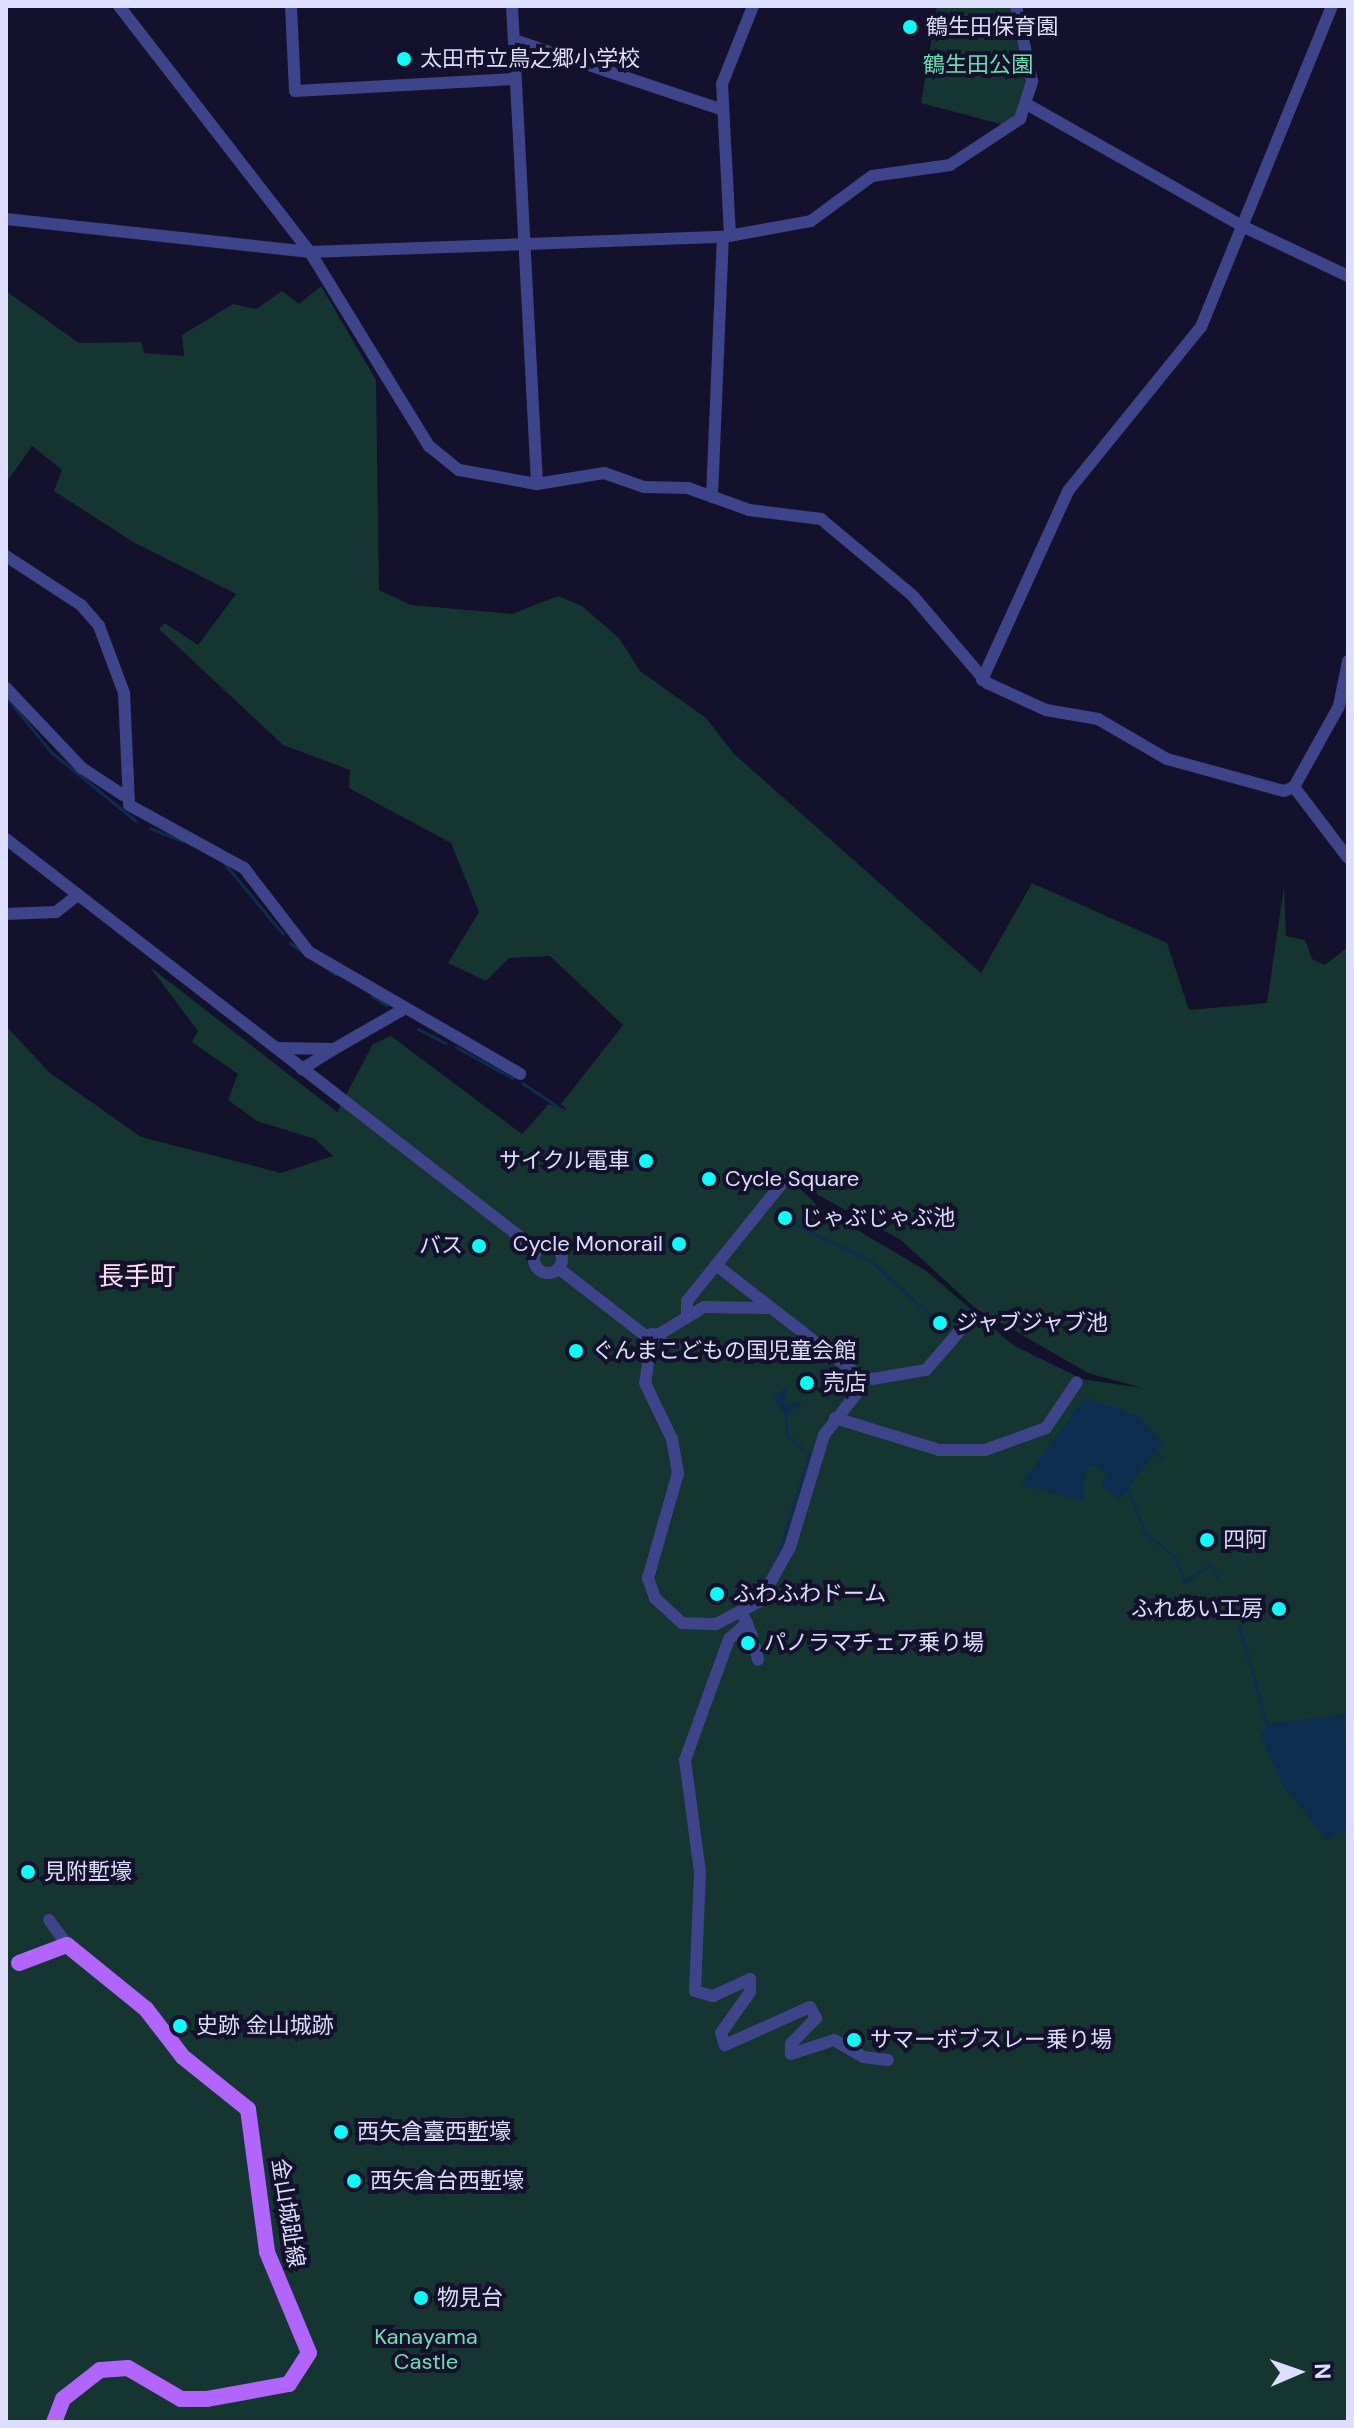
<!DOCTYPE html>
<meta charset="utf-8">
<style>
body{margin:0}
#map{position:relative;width:1354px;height:2428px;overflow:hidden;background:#13112b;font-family:"DM Sans","Noto Sans JP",sans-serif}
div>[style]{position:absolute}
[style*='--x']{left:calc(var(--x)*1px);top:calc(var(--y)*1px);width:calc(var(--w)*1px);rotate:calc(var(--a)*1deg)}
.green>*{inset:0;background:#143530}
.water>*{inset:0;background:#0e2d4e}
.round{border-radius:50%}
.stream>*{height:3px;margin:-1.5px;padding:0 1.5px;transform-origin:1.5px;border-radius:1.5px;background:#0e2d4e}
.minor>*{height:12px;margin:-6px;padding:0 6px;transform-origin:6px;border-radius:6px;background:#3d448a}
.minor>.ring{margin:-6px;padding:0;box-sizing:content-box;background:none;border:12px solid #3d448a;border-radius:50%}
.major>*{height:16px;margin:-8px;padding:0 8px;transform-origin:8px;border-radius:8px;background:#b164fe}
.dots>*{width:22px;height:22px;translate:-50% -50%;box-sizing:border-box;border:4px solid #13112b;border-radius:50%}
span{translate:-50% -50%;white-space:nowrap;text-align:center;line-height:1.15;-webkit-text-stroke:8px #13112b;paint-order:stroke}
.poi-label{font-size:22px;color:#dcddff}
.left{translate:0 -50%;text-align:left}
.right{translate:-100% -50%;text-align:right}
.park-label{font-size:22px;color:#67e0b3}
.street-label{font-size:22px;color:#dcddff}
.quarter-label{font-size:26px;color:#ffdef7}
.frame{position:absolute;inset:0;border:8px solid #dcddff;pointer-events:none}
.north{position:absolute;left:1258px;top:2332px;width:80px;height:80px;-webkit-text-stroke:6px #13112b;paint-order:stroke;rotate:88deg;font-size:22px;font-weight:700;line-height:32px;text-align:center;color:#dcddff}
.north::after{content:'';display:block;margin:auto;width:28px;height:36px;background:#dcddff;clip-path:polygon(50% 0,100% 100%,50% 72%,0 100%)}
</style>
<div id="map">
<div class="green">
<i style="clip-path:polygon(937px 6px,1016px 6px,1032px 81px,1012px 127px,921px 103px)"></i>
<i style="clip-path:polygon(evenodd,321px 286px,376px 380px,379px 590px,411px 605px,512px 614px,558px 596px,582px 606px,619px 638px,640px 671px,706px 718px,734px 754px,981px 973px,1032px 883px,1167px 943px,1189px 1010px,1267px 1003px,1284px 887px,1286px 936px,1305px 940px,1312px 959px,1325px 965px,1348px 947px,1348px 2422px,6px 2422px,6px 1026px,50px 1073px,141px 1137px,281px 1173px,333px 1156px,315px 1139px,257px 1121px,228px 1100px,238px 1074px,192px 1042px,198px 1031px,149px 966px,337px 1112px,373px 1044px,391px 1036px,522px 1134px,549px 1104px,567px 1110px,561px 1104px,623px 1025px,550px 956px,509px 958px,486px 981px,448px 963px,479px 912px,451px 843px,349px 788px,350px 770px,283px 745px,159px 629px,165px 623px,198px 645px,236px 594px,133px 542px,54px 491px,62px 470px,32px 446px,6px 483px,6px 291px,79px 343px,141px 342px,144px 353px,184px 356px,182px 335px,233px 304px,256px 309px,282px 291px,299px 304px,321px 286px,771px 1160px,794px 1182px,901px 1240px,975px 1308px,1088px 1373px,1142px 1388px,1082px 1379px,1013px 1345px,925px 1270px,820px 1208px,771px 1160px)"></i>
</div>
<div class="water">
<i class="round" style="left:774px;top:1206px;width:22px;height:22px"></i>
<i class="round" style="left:930px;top:1312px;width:20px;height:20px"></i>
<i style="clip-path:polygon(788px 1385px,785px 1404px,803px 1402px,786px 1416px,773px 1398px)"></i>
<i style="clip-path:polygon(1085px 1397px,1137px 1416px,1163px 1443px,1120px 1499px,1101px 1486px,1107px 1473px,1094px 1465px,1085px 1470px,1083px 1501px,1021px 1485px)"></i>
<i style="clip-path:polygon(1344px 1714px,1348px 1827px,1326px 1840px,1282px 1784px,1260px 1733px,1270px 1724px)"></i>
</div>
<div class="stream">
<i style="--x:7;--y:698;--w:70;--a:50.8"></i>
<i style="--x:51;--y:752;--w:109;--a:39.1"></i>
<i style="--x:150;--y:828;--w:35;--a:22"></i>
<i style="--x:224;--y:863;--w:92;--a:50.3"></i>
<i style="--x:290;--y:943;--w:55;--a:34.6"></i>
<i style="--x:372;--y:996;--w:17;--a:33"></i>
<i style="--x:418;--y:1029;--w:31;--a:27"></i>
<i style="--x:456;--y:1047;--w:64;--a:29"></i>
<i style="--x:522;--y:1083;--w:49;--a:33.4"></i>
<i style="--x:794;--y:1224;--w:85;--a:25.7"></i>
<i style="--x:871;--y:1261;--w:83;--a:42.6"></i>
<i style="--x:1156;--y:1453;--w:8;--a:40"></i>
<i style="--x:1127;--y:1487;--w:49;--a:68.6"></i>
<i style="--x:1145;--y:1533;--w:38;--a:39"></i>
<i style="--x:1175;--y:1557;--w:27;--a:70"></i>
<i style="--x:1184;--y:1582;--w:31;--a:-33"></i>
<i style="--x:1210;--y:1565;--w:17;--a:59"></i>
<i style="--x:776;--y:1561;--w:111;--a:-72.7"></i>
<i style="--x:809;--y:1455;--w:30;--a:-138"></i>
<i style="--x:787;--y:1435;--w:23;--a:-95"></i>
<i style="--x:1239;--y:1625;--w:104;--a:74.4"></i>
</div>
<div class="minor">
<i style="--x:119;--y:6;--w:311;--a:52.2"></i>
<i style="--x:310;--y:252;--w:228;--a:58.5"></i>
<i style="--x:429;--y:446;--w:38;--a:39"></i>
<i style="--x:459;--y:470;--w:79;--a:10.2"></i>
<i style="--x:537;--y:484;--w:68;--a:-9.3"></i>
<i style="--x:604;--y:473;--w:42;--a:19.3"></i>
<i style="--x:644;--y:487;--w:44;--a:1.3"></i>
<i style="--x:688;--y:488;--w:65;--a:19.8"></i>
<i style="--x:749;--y:510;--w:73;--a:7.1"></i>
<i style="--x:821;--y:519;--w:120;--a:39.9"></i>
<i style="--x:913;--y:596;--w:114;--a:49.6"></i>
<i style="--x:987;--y:683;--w:65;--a:24.6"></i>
<i style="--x:1046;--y:710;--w:53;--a:9.8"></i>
<i style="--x:1098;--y:719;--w:80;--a:30.1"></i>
<i style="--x:1167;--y:759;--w:121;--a:15.3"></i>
<i style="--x:1284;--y:791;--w:11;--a:-22"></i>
<i style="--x:1294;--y:787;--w:93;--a:-60.9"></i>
<i style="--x:1339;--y:706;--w:46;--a:-78.7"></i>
<i style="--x:291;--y:6;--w:85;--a:87.3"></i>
<i style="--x:295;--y:91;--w:220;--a:-3.1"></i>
<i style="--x:512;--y:6;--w:479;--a:87"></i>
<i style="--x:514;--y:40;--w:217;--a:18.5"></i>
<i style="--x:1030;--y:106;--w:246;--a:29.5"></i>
<i style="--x:1244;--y:227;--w:115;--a:25.2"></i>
<i style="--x:6;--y:219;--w:306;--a:6.2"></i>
<i style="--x:310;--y:252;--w:413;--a:-2.1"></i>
<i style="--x:723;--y:237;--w:89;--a:-10.3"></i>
<i style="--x:811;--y:221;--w:76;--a:-36.4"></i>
<i style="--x:872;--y:176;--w:79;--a:-8"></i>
<i style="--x:950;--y:165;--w:84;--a:-33.3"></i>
<i style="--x:1020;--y:119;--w:40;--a:-72"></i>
<i style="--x:1032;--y:81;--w:77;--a:-102"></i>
<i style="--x:730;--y:236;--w:152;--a:-93"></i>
<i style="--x:722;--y:84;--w:84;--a:-68.3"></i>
<i style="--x:712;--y:497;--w:260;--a:-87.6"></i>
<i style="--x:6;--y:556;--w:90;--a:33.2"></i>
<i style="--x:81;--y:605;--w:28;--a:49"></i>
<i style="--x:99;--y:626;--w:72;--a:69.5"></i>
<i style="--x:124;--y:693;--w:112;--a:87.4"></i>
<i style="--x:129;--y:805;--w:131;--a:28.7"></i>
<i style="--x:244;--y:868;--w:106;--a:52.3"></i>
<i style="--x:309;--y:952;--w:244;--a:30"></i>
<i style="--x:982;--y:680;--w:208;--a:-65.5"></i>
<i style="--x:1068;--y:491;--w:211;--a:-51"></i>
<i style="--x:1201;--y:327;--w:347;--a:-67.8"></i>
<i style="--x:6;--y:688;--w:110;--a:46.5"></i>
<i style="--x:82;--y:768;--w:49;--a:33.4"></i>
<i style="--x:1294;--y:787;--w:89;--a:52.7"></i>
<i style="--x:6;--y:839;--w:671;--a:37.74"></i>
<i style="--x:6;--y:914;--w:50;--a:-2.3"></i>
<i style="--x:56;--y:912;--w:28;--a:-38"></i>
<i style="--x:278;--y:1048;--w:56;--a:1"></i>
<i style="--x:334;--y:1049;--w:38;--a:148"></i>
<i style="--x:334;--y:1049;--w:78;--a:-29.8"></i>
<i class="ring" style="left:534px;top:1245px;width:16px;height:16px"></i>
<i style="--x:716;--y:1265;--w:180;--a:37.8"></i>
<i style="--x:562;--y:1271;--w:108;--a:37.8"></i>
<i style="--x:687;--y:1313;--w:12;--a:-90"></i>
<i style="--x:687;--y:1301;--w:153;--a:-51.1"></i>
<i class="ring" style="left:645px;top:1334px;width:4px;height:4px"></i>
<i style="--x:658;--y:1335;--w:54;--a:-31.3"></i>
<i style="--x:704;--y:1307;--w:66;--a:0.9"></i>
<i style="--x:650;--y:1349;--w:34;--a:98"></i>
<i style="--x:645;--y:1383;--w:62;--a:64.3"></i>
<i style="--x:672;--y:1439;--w:35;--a:80"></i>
<i style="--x:678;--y:1473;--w:109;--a:105.9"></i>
<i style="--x:648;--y:1578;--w:21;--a:71"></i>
<i style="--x:655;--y:1598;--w:37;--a:43"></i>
<i style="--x:682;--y:1623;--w:34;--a:2"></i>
<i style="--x:716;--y:1624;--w:50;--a:-27.6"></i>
<i style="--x:760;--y:1601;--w:62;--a:-60.9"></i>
<i style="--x:790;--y:1547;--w:117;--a:-73.1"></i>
<i style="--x:824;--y:1435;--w:60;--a:-51.8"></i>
<i style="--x:872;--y:1379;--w:55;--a:-9.5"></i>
<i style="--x:926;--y:1370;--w:66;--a:-49.3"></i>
<i style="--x:835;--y:1418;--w:109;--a:17.1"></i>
<i style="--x:939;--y:1450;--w:46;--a:0"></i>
<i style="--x:985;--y:1450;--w:65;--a:-19.8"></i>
<i style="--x:1046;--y:1428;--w:55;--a:-56"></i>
<i style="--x:744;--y:1617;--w:21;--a:67"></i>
<i style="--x:747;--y:1623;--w:24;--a:138"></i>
<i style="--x:729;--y:1639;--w:129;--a:110"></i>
<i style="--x:685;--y:1760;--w:113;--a:82.4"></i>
<i style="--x:700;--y:1872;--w:119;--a:92.4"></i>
<i style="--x:695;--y:1991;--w:19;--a:16"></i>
<i style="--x:713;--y:1996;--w:41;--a:-24.7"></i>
<i style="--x:750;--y:1979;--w:13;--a:90"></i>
<i style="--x:750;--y:1992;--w:50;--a:125.3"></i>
<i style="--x:721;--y:2033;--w:13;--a:72"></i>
<i style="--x:725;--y:2045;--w:93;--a:-24.1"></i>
<i style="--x:810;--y:2007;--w:13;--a:61"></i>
<i style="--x:816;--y:2018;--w:36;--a:134"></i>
<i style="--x:791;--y:2044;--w:10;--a:90"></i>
<i style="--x:791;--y:2054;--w:45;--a:-18"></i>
<i style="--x:834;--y:2040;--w:34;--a:30"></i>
<i style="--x:863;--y:2057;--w:25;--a:7"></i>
<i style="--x:755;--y:1647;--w:13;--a:77"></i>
<i style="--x:49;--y:1920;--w:31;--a:54"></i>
</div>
<div class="major">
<i style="--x:19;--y:1963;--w:51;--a:-20.6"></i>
<i style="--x:67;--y:1945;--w:102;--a:39"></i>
<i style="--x:146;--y:2009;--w:61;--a:52.4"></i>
<i style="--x:183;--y:2057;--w:83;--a:38.7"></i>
<i style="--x:248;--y:2109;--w:144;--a:82.4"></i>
<i style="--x:267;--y:2252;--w:109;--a:67.4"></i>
<i style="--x:309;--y:2353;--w:37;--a:123"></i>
<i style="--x:289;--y:2384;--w:83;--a:169.6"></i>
<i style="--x:207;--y:2399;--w:26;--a:180"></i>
<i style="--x:181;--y:2399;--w:61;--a:-149.7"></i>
<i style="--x:128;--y:2368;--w:28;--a:176"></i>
<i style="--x:100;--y:2370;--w:47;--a:141.9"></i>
<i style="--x:63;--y:2399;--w:25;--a:111"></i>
</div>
<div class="dots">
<i style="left:910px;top:27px;background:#0afdf7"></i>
<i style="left:404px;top:59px;background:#0afdf7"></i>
<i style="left:646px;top:1161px;background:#0afdf7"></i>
<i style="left:709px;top:1179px;background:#0afdf7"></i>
<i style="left:785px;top:1218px;background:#0afdf7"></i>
<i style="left:679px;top:1244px;background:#0afdf7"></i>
<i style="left:479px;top:1246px;background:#0afdf7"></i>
<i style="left:940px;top:1323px;background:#0afdf7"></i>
<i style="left:576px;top:1351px;background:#0afdf7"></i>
<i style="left:807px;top:1383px;background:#0afdf7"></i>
<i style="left:1207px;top:1540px;background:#0afdf7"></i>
<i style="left:717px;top:1594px;background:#0afdf7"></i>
<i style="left:1279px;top:1609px;background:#0afdf7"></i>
<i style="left:748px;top:1643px;background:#0afdf7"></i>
<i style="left:28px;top:1872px;background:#0afdf7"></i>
<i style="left:180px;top:2026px;background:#0afdf7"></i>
<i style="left:854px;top:2040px;background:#0afdf7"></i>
<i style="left:341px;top:2132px;background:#0afdf7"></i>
<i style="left:354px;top:2181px;background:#0afdf7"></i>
<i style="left:421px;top:2298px;background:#0afdf7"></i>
</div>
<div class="poi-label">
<span class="left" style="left:926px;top:27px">鶴生田保育園</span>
<span class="left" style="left:420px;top:59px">太田市立鳥之郷小学校</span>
<span class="right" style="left:630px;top:1161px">サイクル電車</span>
<span class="left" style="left:725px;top:1179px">Cycle Square</span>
<span class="left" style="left:801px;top:1218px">じゃぶじゃぶ池</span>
<span class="right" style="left:663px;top:1244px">Cycle Monorail</span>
<span class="right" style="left:463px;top:1246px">バス</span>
<span class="left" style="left:956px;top:1323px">ジャブジャブ池</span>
<span class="left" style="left:592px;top:1351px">ぐんまこどもの国児童会館</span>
<span class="left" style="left:823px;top:1383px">売店</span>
<span class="left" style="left:1223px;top:1540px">四阿</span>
<span class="left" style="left:733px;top:1594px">ふわふわドーム</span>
<span class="right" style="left:1263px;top:1609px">ふれあい工房</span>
<span class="left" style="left:764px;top:1643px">パノラマチェア乗り場</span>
<span class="left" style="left:44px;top:1872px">見附塹壕</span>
<span class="left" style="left:196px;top:2026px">史跡 金山城跡</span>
<span class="left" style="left:870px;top:2040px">サマーボブスレー乗り場</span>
<span class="left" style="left:357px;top:2132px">西矢倉臺西塹壕</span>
<span class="left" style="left:370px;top:2181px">西矢倉台西塹壕</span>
<span class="left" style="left:437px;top:2298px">物見台</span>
</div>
<div class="park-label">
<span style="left:978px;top:65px">鶴生田公園</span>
<span style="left:426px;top:2349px">Kanayama<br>Castle</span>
</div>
<div class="street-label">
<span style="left:288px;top:2213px;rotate:81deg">金山城趾線</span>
</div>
<div class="quarter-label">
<span style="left:137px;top:1277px">長手町</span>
</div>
<div class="frame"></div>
<div class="north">N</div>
</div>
